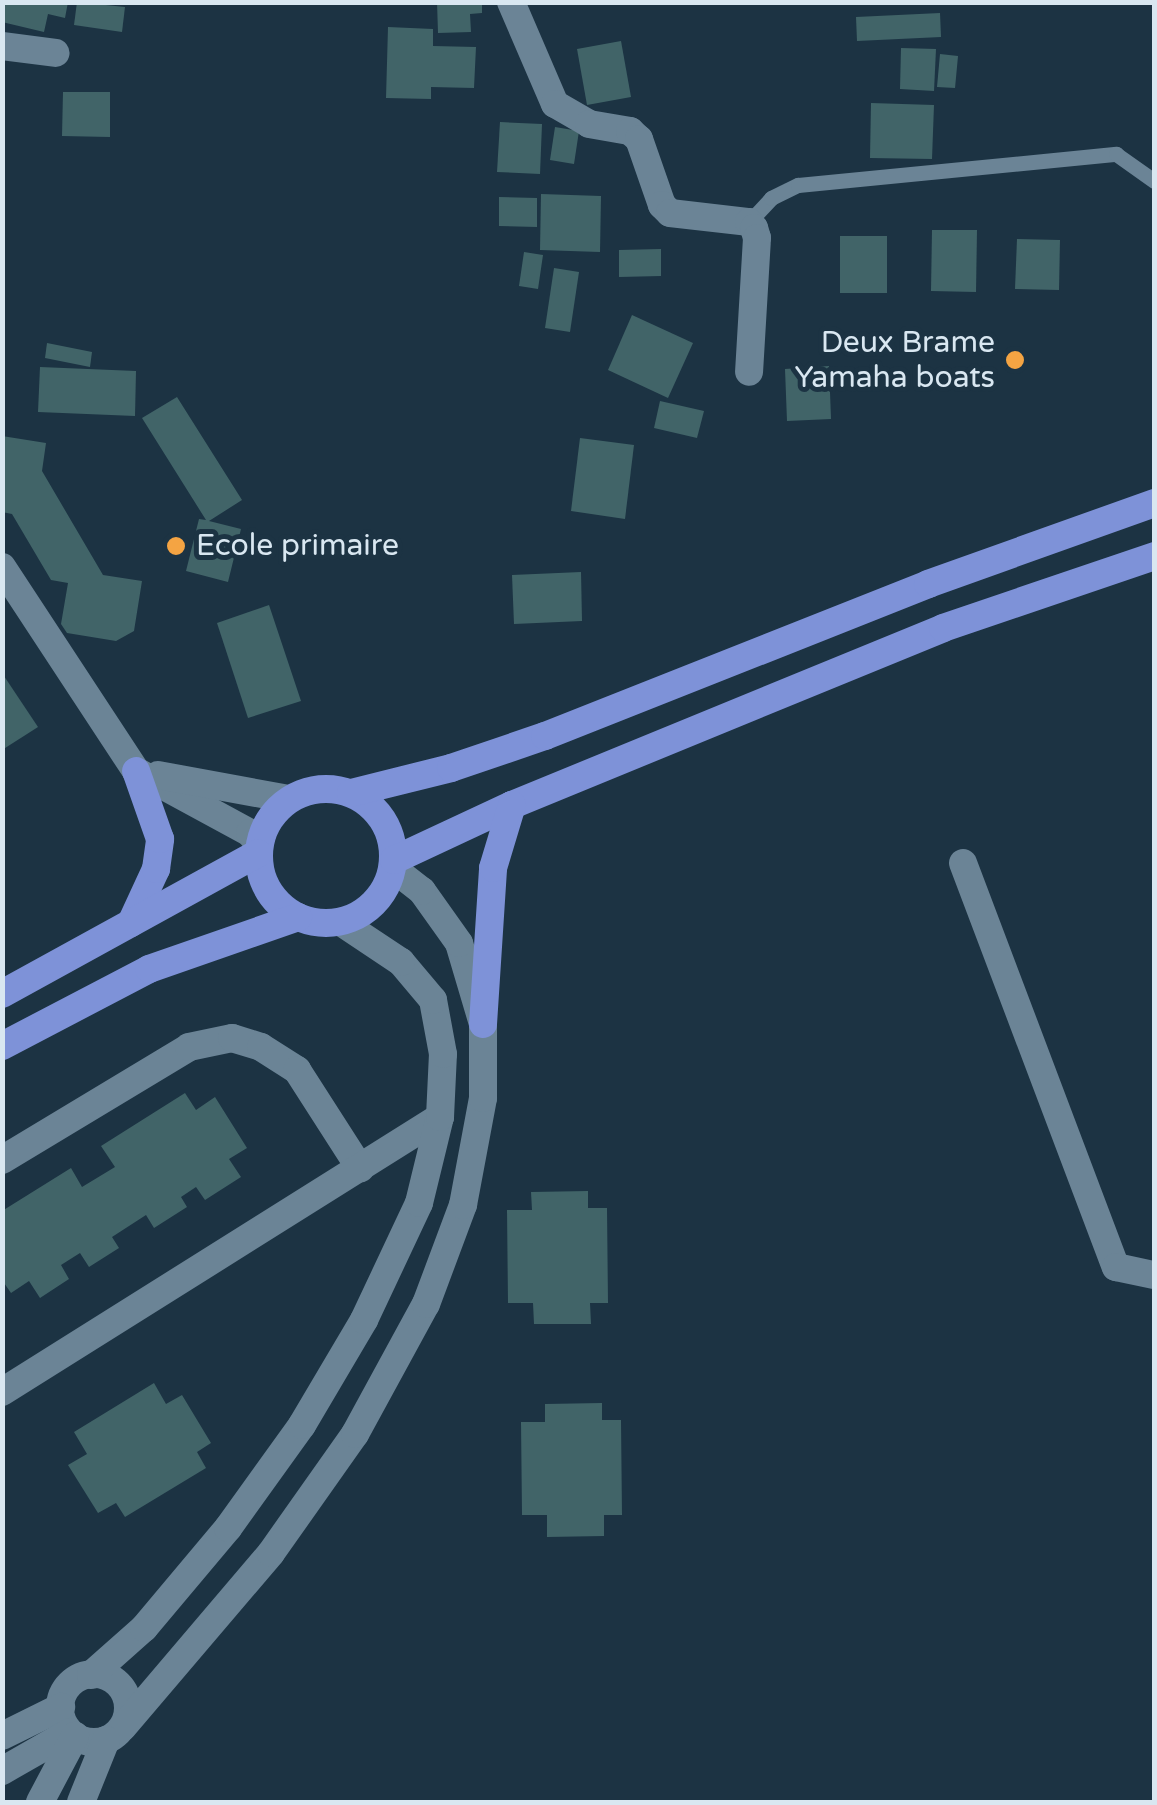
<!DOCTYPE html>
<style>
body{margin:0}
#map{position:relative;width:1157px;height:1805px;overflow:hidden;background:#1c3343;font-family:"Varela Round",sans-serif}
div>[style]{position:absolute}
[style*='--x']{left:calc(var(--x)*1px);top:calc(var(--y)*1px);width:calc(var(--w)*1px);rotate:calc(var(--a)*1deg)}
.building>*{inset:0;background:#416468}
.service>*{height:15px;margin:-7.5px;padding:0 7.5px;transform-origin:7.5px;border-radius:7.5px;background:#6b8496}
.minor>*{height:28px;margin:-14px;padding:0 14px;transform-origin:14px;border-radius:14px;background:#6b8496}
.minor>.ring{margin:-14px;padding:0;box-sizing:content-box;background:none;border:28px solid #6b8496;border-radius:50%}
.trunk>*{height:28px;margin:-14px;padding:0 14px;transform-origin:14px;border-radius:14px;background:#7e92d8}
.trunk>.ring{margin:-14px;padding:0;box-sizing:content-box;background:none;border:28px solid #7e92d8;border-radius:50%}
.dots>*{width:28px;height:28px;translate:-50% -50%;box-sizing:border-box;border:5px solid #1c3343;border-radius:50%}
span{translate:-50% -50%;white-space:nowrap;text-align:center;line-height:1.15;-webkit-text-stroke:10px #1c3343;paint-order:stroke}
.poi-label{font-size:30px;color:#d9e7f1}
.right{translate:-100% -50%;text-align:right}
.left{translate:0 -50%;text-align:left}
.frame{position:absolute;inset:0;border:5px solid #d9e7f1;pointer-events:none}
</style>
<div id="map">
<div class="building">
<i style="clip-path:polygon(2px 2px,68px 2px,65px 18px,48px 14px,44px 32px,2px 22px)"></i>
<i style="clip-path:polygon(77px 2px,125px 7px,122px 32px,74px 25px)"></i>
<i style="clip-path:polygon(437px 2px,482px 2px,482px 13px,470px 14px,471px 32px,438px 33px)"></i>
<i style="clip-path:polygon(940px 13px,941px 37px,857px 41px,856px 17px)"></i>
<i style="clip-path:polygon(388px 27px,433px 29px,433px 46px,476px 47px,474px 88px,431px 87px,431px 99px,386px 98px)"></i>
<i style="clip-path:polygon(621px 41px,631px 97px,587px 105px,577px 49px)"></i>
<i style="clip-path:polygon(901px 48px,936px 49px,934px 91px,900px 89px)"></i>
<i style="clip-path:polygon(940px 54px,958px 56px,955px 88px,937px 87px)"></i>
<i style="clip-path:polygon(63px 92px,110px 92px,110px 137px,62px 136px)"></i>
<i style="clip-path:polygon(871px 103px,934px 105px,932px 159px,870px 158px)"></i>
<i style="clip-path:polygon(500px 122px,542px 124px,540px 174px,497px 172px)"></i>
<i style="clip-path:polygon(555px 127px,579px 131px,574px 164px,550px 160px)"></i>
<i style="clip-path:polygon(541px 194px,601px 196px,600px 252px,540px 250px)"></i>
<i style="clip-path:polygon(499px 197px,537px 198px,537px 227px,499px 226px)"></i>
<i style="clip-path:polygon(932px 230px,977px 230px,976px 292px,931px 291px)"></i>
<i style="clip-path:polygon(840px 236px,887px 236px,887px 293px,840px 293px)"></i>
<i style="clip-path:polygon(1017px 239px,1060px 240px,1059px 290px,1015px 289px)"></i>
<i style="clip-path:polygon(661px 249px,661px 276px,619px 277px,619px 250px)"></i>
<i style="clip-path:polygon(524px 252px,543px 255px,538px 289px,519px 286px)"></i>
<i style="clip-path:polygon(554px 268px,579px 272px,570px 332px,545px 328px)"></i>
<i style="clip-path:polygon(632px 315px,693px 343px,668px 398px,608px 370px)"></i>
<i style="clip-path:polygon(47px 343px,92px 352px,90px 367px,45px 358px)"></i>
<i style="clip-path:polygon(829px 366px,831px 419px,787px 421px,785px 369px)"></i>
<i style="clip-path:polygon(40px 367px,136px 371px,135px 416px,38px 412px)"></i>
<i style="clip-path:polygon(177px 397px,242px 500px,209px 521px,241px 529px,228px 582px,186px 571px,199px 519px,206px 520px,142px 418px)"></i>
<i style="clip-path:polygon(660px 401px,704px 411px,697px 438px,654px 428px)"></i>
<i style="clip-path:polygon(2px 436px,46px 443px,42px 471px,103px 575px,142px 581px,134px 631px,116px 641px,67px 633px,61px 624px,68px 583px,51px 580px,12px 514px,2px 512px)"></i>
<i style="clip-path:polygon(580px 438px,634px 445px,625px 519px,571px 511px)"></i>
<i style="clip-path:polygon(581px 572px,582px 621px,514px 624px,512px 575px)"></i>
<i style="clip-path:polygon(269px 605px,301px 701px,248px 718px,217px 623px)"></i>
<i style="clip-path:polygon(2px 673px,38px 727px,2px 750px)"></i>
<i style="clip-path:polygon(185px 1093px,196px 1110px,215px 1097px,247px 1148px,229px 1159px,241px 1177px,205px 1200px,196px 1187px,181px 1197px,187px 1207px,154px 1228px,146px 1215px,112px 1237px,119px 1248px,89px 1267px,80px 1253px,61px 1265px,69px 1279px,40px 1298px,29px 1281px,11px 1293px,2px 1280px,2px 1211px,71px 1168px,82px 1187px,115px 1167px,101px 1146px)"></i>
<i style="clip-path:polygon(588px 1191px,588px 1208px,607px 1208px,608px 1303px,590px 1303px,591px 1324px,534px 1324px,533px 1303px,508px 1303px,507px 1210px,532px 1210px,531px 1192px)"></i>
<i style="clip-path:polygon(154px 1383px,166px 1404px,182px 1395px,211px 1443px,197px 1452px,206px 1468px,125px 1517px,116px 1503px,98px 1513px,68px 1465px,87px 1454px,74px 1432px)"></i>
<i style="clip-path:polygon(602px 1403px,602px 1420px,621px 1420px,622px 1515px,604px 1515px,604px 1536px,547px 1537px,547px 1515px,522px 1515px,521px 1422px,545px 1422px,545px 1404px)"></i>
</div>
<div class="service">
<i style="--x:749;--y:222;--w:33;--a:-47"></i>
<i style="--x:771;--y:198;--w:30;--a:-26"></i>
<i style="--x:798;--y:185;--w:320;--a:-5.6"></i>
<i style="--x:1116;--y:154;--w:47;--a:35.4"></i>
</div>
<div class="minor">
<i style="--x:511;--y:2;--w:111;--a:66.7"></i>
<i style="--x:555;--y:104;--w:39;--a:30"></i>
<i style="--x:589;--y:124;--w:42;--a:9.7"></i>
<i style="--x:630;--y:131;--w:12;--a:42"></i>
<i style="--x:639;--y:139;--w:70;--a:70.8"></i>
<i style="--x:662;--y:205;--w:11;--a:45"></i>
<i style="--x:670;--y:213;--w:80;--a:6.5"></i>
<i style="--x:749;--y:222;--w:8;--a:50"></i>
<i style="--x:754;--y:228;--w:10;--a:73"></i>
<i style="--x:757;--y:238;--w:134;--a:93.4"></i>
<i style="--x:2;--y:46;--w:54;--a:7.4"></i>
<i style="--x:2;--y:567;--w:244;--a:56.7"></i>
<i style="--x:136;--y:771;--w:130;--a:28.5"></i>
<i style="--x:250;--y:833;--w:14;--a:51"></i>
<i style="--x:158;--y:775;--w:133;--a:10.4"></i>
<i style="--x:963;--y:863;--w:432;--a:69.3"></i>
<i style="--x:1116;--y:1267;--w:39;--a:12"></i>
<i style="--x:2;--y:1160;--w:218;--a:-31.1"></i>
<i style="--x:189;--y:1047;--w:44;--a:-11.8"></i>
<i style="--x:232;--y:1038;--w:30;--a:17"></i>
<i style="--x:261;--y:1047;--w:43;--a:32.6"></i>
<i style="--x:297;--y:1070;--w:117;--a:57.3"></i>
<i style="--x:2;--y:1392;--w:517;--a:-32.12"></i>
<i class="ring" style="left:60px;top:1674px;width:40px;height:40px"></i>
<i style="--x:91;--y:1675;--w:71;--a:-41.6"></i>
<i style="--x:144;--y:1628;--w:131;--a:-50"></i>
<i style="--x:228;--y:1528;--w:127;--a:-54.3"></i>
<i style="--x:302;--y:1425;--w:122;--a:-59.4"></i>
<i style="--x:364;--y:1320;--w:129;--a:-64.8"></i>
<i style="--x:419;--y:1203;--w:89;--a:-76.3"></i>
<i style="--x:440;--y:1117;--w:63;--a:-87.3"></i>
<i style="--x:443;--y:1054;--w:55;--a:-100.5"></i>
<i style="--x:433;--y:1000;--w:50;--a:-130.1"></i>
<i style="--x:401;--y:962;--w:72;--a:-146.3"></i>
<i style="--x:123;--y:1727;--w:228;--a:-49.6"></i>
<i style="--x:271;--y:1553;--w:146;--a:-54.8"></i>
<i style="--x:355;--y:1434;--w:148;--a:-61.4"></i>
<i style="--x:426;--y:1304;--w:106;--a:-69.5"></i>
<i style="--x:463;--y:1205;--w:109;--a:-79.4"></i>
<i style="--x:483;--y:1098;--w:74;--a:-90"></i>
<i style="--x:483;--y:1024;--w:84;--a:-106.5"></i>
<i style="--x:459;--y:943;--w:64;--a:-125.4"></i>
<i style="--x:422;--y:891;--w:37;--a:-142"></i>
<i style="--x:2;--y:1736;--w:66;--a:-26.2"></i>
<i style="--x:2;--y:1771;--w:78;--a:-29.8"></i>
<i style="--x:40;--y:1802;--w:75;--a:-62.1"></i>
<i style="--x:81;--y:1802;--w:67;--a:-68"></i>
</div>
<div class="trunk">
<i class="ring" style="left:259px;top:789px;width:106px;height:106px"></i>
<i style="--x:351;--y:793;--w:103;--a:-14"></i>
<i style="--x:451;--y:768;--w:99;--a:-18.8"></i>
<i style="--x:545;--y:736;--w:412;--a:-21.6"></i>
<i style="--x:928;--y:584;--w:240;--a:-19.7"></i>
<i style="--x:394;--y:860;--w:130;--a:-25"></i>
<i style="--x:512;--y:805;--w:466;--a:-22.3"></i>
<i style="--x:943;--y:628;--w:223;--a:-18.8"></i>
<i style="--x:131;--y:923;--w:60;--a:-65.2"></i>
<i style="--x:156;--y:869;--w:30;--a:-82"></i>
<i style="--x:160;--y:839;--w:72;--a:-109.4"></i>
<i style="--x:2;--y:994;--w:292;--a:-28.8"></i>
<i style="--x:483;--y:1024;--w:156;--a:-86.3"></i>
<i style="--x:493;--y:868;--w:66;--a:-73.2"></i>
<i style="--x:2;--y:1046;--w:166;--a:-27.6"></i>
<i style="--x:149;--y:969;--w:158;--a:-19.2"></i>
</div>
<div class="dots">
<i style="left:1015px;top:360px;background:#f4a443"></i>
<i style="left:176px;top:546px;background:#f4a443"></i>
</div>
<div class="poi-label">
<span class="right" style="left:995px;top:360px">Deux Brame<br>Yamaha boats</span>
<span class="left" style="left:196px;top:546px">Ecole primaire</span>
</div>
<div class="frame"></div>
</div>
